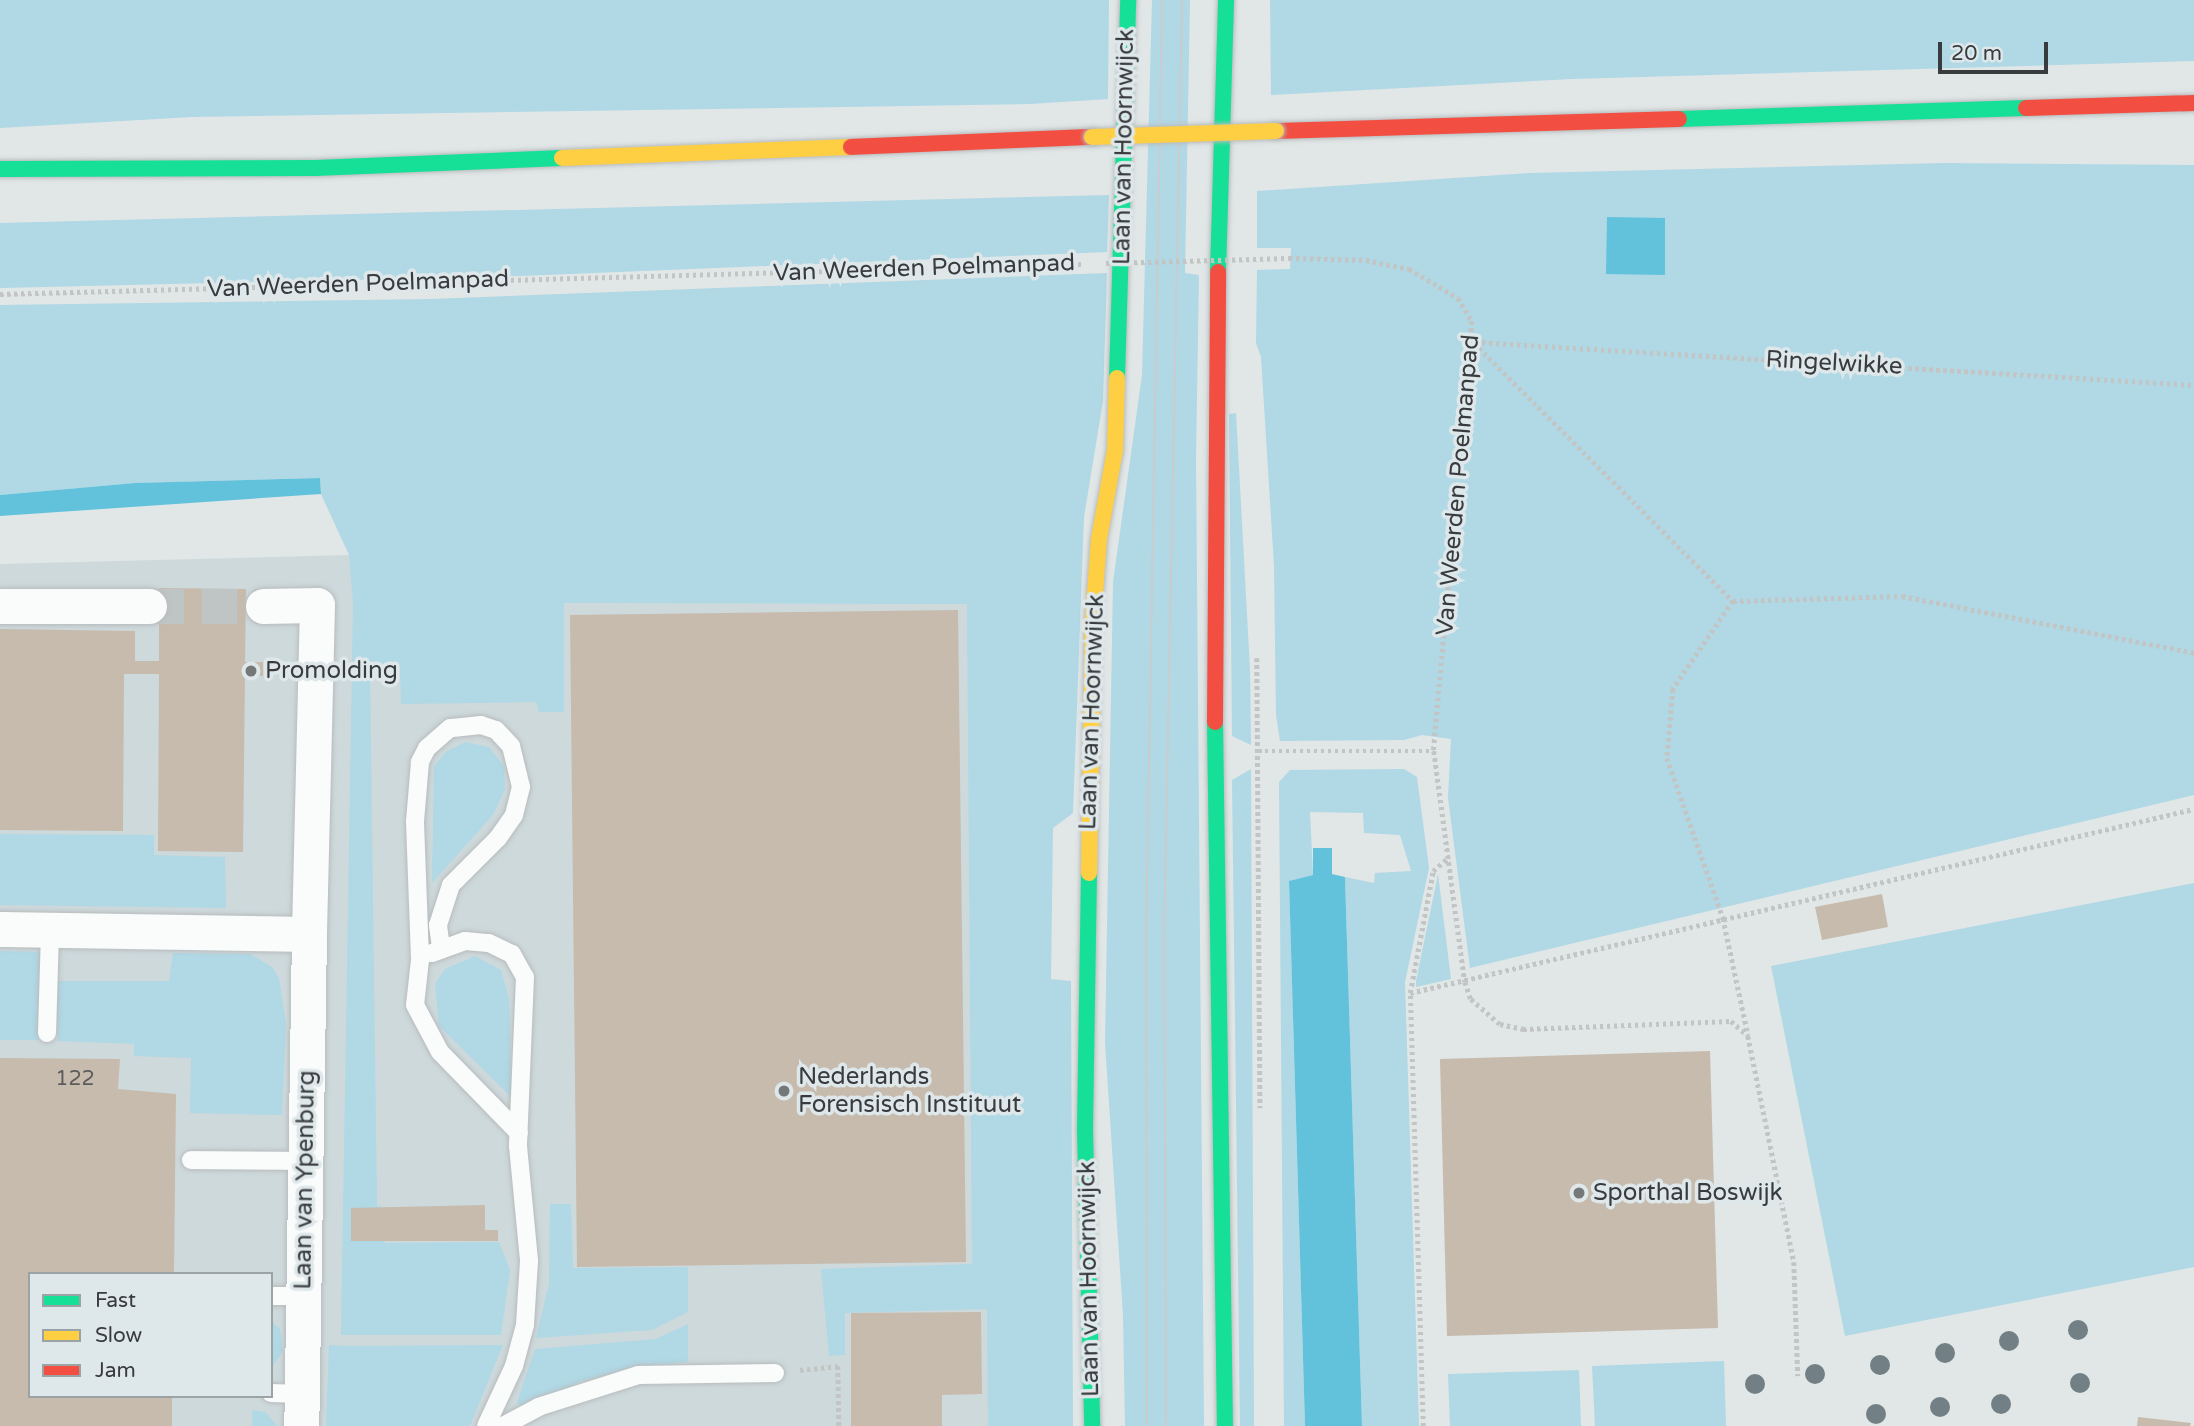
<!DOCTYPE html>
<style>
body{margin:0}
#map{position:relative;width:2194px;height:1426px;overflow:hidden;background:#e1e6e7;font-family:"Varela Round",sans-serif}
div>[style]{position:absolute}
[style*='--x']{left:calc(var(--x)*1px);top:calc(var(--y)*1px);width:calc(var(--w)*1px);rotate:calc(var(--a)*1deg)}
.built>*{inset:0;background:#ced9dc}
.green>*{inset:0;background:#b0d8e5}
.water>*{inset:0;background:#62c2dc}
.building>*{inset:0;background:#c6bbad}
.street-tunnel>*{height:35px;margin-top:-17.5px;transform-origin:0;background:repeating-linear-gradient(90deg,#bfc4c5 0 35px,transparent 0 53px)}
.path>*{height:4.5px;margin-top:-2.25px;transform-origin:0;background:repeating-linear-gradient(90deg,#c3c5c5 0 3.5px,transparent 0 7px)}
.roads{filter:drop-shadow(0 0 2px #b8bcbd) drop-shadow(0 0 2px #b8bcbd)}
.lane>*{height:18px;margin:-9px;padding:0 9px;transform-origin:9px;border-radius:9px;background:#fafbfb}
.street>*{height:35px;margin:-17.5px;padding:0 17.5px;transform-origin:17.5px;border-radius:17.5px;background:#fafbfb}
.fast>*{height:16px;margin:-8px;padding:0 8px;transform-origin:8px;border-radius:8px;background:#16e098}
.slow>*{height:16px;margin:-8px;padding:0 8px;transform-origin:8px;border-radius:8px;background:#ffcf43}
.jam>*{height:16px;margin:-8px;padding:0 8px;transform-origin:8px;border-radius:8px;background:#f24e42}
.tram>*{height:2px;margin:-1px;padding:0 1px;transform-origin:1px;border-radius:1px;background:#cbcccd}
.path-bridge>*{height:4.5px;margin-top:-2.25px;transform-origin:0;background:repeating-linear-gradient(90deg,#c3c5c5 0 3.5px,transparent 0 7px)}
.bridges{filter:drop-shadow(0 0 2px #b8bcbd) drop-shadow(0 0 2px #b8bcbd)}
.slow-bridge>*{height:16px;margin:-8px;padding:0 8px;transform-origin:8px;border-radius:8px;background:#ffcf43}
.trees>*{width:20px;height:20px;margin:-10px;border-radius:50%;background:#728085}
.dots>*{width:19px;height:19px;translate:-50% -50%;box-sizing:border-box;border:4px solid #dee7ea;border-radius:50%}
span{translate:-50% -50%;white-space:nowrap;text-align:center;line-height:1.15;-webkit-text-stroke:7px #dee7ea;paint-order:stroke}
.number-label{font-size:21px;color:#5c5c5a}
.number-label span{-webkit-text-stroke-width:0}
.street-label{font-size:24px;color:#393c3e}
.poi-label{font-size:24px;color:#393c3e}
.left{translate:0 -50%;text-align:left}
.legend{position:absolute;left:28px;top:1272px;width:245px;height:126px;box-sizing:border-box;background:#dee7ea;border:2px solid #9ca3a5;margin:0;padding:9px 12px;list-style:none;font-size:21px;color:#393c3e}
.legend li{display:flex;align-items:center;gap:14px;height:35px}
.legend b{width:35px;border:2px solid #9ca3a5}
.scale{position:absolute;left:1938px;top:42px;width:110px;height:32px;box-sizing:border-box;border:4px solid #393c3e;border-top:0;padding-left:9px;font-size:21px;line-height:24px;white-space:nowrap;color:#393c3e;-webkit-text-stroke:5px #dee7ea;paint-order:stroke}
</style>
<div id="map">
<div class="built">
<i style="clip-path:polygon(evenodd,1040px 522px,1044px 1426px,0 1426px,0 564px,349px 555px,1040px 522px,30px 1274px,271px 1274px,271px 1396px,30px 1396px,30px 1274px)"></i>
</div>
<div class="green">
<i style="clip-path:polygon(0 0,1109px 0,1108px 99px,1030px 104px,192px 117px,0 128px)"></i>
<i style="clip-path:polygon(1152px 0,1190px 0,1185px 273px,1199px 275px,1196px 458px,1204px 1426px,1125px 1426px,1123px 1315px,1105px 1043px,1113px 582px,1142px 375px)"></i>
<i style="clip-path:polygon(1270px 0,2194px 0,2194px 61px,1572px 79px,1271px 95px)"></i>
<i style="clip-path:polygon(1945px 163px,2194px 165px,2194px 795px,1470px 968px,1448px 798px,1451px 739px,1422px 735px,1404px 740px,1280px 741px,1276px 715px,1274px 566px,1261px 357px,1256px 343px,1257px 270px,1290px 269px,1291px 248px,1257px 248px,1257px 191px,1530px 173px)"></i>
<i style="clip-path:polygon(1109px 195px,1107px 252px,521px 276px,0 288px,0 223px)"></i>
<i style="clip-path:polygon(1107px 273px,1103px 401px,1084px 517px,1073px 813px,1053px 828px,1051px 979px,1071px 981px,1073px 1426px,988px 1426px,987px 1309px,845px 1313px,845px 1355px,829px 1356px,821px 1269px,972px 1264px,967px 604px,564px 603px,564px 712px,539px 712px,536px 702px,401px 704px,400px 668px,370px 669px,377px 1206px,385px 1207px,385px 1243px,499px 1242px,510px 1270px,501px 1335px,341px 1335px,353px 603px,349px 555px,321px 494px,320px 478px,135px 483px,0 495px,0 305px,431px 299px)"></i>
<i style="clip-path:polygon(1236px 413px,1250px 669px,1251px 745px,1232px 736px,1229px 414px)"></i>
<i style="clip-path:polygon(465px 742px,489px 747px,504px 766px,505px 789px,493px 815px,432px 883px,434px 766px,446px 752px)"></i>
<i style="clip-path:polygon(1251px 769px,1254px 1426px,1240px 1426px,1232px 780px)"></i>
<i style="clip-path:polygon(1404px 769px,1417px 777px,1429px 868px,1405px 982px,1419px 1426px,1362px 1426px,1345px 877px,1374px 883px,1375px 873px,1411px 871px,1400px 835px,1364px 833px,1363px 813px,1310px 812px,1313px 875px,1289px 881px,1305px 1426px,1284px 1426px,1279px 782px,1290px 770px)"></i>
<i style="clip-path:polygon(0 834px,154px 835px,154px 855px,225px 857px,226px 908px,0 905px)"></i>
<i style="clip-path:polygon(1438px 874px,1451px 979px,1416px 987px,1416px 981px)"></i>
<i style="clip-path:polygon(2194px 883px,2194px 1267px,1845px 1336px,1771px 966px)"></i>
<i style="clip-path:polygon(0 951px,41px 952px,39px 1040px,0 1040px)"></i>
<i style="clip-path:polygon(173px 953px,250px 954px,272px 967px,279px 978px,286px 1023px,282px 1115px,190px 1113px,191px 1058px,134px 1056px,134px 1044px,58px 1041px,56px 981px,169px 981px)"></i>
<i style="clip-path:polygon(475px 956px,501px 970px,509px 998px,512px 1098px,439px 1026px,435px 984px,445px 969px)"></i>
<i style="clip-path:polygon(550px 1204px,571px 1204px,573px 1268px,688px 1267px,688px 1312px,652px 1330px,536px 1338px,549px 1284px)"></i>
<i style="clip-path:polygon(271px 1321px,280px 1329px,283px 1351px,271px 1369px)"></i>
<i style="clip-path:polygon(688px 1324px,688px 1362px,645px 1366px,582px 1381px,523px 1409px,517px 1402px,535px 1349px,656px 1339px)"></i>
<i style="clip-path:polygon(329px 1345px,348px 1346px,503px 1345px,470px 1426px,326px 1426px)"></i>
<i style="clip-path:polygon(1724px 1361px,1726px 1426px,1595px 1426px,1592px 1366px)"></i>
<i style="clip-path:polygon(1579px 1370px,1581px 1426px,1450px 1426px,1448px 1374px)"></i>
<i style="clip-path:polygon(252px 1410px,265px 1412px,278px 1426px,252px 1426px)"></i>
</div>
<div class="water">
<i style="clip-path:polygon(1607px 217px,1665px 218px,1665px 275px,1606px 274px)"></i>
<i style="clip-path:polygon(320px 478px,321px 494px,0 516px,0 495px,135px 483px)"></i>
<i style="clip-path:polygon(1313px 848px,1332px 848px,1332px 874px,1345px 877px,1362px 1426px,1305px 1426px,1289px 881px,1313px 875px)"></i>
</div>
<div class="building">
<i style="clip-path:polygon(159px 588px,246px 589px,245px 662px,263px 662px,263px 676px,245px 674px,243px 852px,158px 851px,159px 674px,124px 674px,123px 831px,0 830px,0 629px,135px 631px,135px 661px,159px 661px)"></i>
<i style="clip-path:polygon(958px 610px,966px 1262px,577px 1267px,570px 615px)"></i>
<i style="clip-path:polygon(1882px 894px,1888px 927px,1822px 940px,1815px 907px)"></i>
<i style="clip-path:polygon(1710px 1051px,1718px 1328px,1447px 1336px,1440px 1059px)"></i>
<i style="clip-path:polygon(0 1058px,120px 1059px,118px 1089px,176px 1094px,174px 1274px,30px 1274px,30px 1396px,172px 1396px,172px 1426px,0 1426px)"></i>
<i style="clip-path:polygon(485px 1205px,485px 1230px,498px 1230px,498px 1241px,351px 1241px,351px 1208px)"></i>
<i style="clip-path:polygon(981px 1312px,982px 1394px,942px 1395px,942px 1426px,851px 1426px,851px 1313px)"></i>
<i style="clip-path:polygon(2138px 1417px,2191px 1423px,2190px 1426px,2137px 1426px)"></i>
</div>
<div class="street-tunnel">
<i style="--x:149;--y:606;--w:114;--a:0"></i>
</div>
<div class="path">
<i style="--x:1289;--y:258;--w:77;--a:1.5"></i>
<i style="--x:1366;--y:260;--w:44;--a:11.8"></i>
<i style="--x:1409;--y:269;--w:57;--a:30.6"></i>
<i style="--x:1458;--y:298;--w:27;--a:59"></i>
<i style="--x:1472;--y:321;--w:432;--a:95.1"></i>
<i style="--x:1434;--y:751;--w:233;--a:82.4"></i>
<i style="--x:1465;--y:982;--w:18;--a:71"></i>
<i style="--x:1471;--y:999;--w:38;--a:41"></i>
<i style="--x:1500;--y:1024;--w:24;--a:12"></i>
<i style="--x:1523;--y:1029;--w:208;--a:-2.2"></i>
<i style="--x:1731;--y:1021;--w:23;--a:41"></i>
<i style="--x:1748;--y:1036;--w:231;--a:78.5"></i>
<i style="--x:1794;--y:1262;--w:114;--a:88"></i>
<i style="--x:0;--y:294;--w:1084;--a:-1.59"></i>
<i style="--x:1475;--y:342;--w:720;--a:3.42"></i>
<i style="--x:1474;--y:343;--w:366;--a:44.9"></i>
<i style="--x:1733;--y:601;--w:169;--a:-1.7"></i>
<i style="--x:1902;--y:596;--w:298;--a:11"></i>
<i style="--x:1733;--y:601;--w:107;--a:124.3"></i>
<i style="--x:1673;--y:689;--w:69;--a:95"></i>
<i style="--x:1667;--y:758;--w:170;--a:70.7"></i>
<i style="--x:1723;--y:918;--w:120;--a:77.9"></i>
<i style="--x:1257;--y:658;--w:450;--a:89.6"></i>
<i style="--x:1258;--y:751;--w:176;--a:0"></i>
<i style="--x:1410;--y:993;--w:805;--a:-13.21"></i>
<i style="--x:800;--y:1370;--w:38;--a:-6"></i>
<i style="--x:838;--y:1366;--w:60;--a:89"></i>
<i style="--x:1423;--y:1426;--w:433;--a:-91.7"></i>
<i style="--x:1410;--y:993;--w:124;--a:-79.3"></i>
<i style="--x:1433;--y:871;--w:18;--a:-41"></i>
</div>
<div class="roads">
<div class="lane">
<i style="--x:441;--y:947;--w:22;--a:-98"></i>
<i style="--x:438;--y:925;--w:42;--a:-72"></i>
<i style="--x:451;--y:885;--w:66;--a:-45"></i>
<i style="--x:498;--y:838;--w:28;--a:-55"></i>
<i style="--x:514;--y:815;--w:29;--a:-76"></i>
<i style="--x:521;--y:787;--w:42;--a:-103.7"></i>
<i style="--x:511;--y:746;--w:22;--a:-133"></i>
<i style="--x:496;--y:730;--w:16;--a:-162"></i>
<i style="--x:481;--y:725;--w:31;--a:174"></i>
<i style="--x:450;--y:728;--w:30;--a:139"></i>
<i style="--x:427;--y:748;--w:16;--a:117"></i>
<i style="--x:420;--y:762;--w:60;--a:94.8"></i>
<i style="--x:415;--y:822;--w:138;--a:87.9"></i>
<i style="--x:420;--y:960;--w:45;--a:96.3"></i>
<i style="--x:415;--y:1005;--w:53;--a:62"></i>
<i style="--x:440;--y:1052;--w:113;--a:45.7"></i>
<i style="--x:432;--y:953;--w:35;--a:-20"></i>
<i style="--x:465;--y:941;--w:24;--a:5"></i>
<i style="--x:489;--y:943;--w:25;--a:26"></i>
<i style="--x:512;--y:954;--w:26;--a:61"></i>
<i style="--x:525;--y:977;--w:169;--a:92.4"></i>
<i style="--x:518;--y:1146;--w:116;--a:84.5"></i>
<i style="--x:529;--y:1261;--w:64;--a:93.6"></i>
<i style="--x:525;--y:1325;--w:42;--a:105"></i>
<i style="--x:514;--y:1366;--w:66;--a:115"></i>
<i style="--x:47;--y:1033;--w:103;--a:-88.3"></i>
<i style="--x:191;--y:1160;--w:114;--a:0.5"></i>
<i style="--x:271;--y:1296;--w:32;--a:0"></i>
<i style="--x:271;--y:1393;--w:30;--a:2"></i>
<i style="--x:503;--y:1426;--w:40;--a:-28"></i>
<i style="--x:538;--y:1407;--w:105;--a:-17.7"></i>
<i style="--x:638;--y:1375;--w:137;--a:-0.8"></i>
</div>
<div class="street">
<i style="--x:0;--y:606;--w:149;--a:0"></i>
<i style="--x:263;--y:606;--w:54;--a:-1.1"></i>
<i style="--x:317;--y:605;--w:329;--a:91.4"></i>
<i style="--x:0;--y:929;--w:309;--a:0.9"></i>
<i style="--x:309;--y:934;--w:492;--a:90.9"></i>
</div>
<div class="fast">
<i style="--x:1679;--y:119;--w:347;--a:-1.8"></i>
<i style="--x:0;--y:169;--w:315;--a:-0.2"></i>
<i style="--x:315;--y:168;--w:247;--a:-2.3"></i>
<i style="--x:1218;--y:272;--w:272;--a:-88.3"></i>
<i style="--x:1117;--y:378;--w:378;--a:-88.3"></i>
<i style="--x:1215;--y:722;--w:704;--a:89.19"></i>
<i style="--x:1089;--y:873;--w:257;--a:90.9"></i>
<i style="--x:1085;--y:1130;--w:296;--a:88.6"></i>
</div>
<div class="slow">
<i style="--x:562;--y:158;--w:289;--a:-2.2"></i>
<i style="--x:1089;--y:873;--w:251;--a:-89.1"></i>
<i style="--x:1093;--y:622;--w:83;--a:-85.9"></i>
<i style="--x:1099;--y:539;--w:90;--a:-79.8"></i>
<i style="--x:1115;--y:450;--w:72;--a:-88.4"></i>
</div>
<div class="jam">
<i style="--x:2026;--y:108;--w:168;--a:-1.7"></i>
<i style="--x:1276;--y:131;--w:403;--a:-1.7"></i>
<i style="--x:851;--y:147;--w:241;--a:-2.4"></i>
<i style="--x:1215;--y:722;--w:450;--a:-89.6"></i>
</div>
</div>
<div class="tram">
<i style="--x:1147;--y:1426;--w:488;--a:-90.1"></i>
<i style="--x:1146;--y:938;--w:938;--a:-89.02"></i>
<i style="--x:1166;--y:1426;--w:487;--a:-90.2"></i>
<i style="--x:1164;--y:939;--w:939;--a:-88.9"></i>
</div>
<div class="path-bridge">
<i style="--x:1106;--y:263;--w:183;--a:-1.6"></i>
</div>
<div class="bridges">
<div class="slow-bridge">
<i style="--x:1092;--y:137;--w:184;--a:-1.9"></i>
</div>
</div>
<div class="trees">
<i style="left:2078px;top:1330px"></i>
<i style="left:2009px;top:1341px"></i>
<i style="left:1945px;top:1353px"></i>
<i style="left:1880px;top:1365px"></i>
<i style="left:1815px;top:1374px"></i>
<i style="left:2080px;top:1383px"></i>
<i style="left:1755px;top:1384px"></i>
<i style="left:2001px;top:1404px"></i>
<i style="left:1940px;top:1407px"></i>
<i style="left:1876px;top:1414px"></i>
</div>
<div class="dots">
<i style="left:251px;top:671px;background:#747879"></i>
<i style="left:784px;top:1091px;background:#747879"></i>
<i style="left:1579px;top:1193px;background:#747879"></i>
</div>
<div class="number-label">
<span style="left:75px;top:1079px">122</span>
</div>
<div class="street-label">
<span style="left:1124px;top:147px;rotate:-89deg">Laan van Hoornwijck</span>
<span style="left:924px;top:268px;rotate:-2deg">Van Weerden Poelmanpad</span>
<span style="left:358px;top:284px;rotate:-2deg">Van Weerden Poelmanpad</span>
<span style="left:1834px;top:363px;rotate:3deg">Ringelwikke</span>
<span style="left:1458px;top:485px;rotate:-85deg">Van Weerden Poelmanpad</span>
<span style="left:1092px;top:712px;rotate:-88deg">Laan van Hoornwijck</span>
<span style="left:305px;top:1180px;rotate:-89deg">Laan van Ypenburg</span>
<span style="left:1089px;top:1279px;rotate:-91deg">Laan van Hoornwijck</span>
</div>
<div class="poi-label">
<span class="left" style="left:265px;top:671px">Promolding</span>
<span class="left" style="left:798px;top:1091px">Nederlands<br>Forensisch Instituut</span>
<span class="left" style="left:1593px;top:1193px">Sporthal Boswijk</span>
</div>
<ul class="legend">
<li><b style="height:9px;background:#16e098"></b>Fast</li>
<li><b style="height:9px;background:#ffcf43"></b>Slow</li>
<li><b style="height:9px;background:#f24e42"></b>Jam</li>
</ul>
<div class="scale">20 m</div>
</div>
